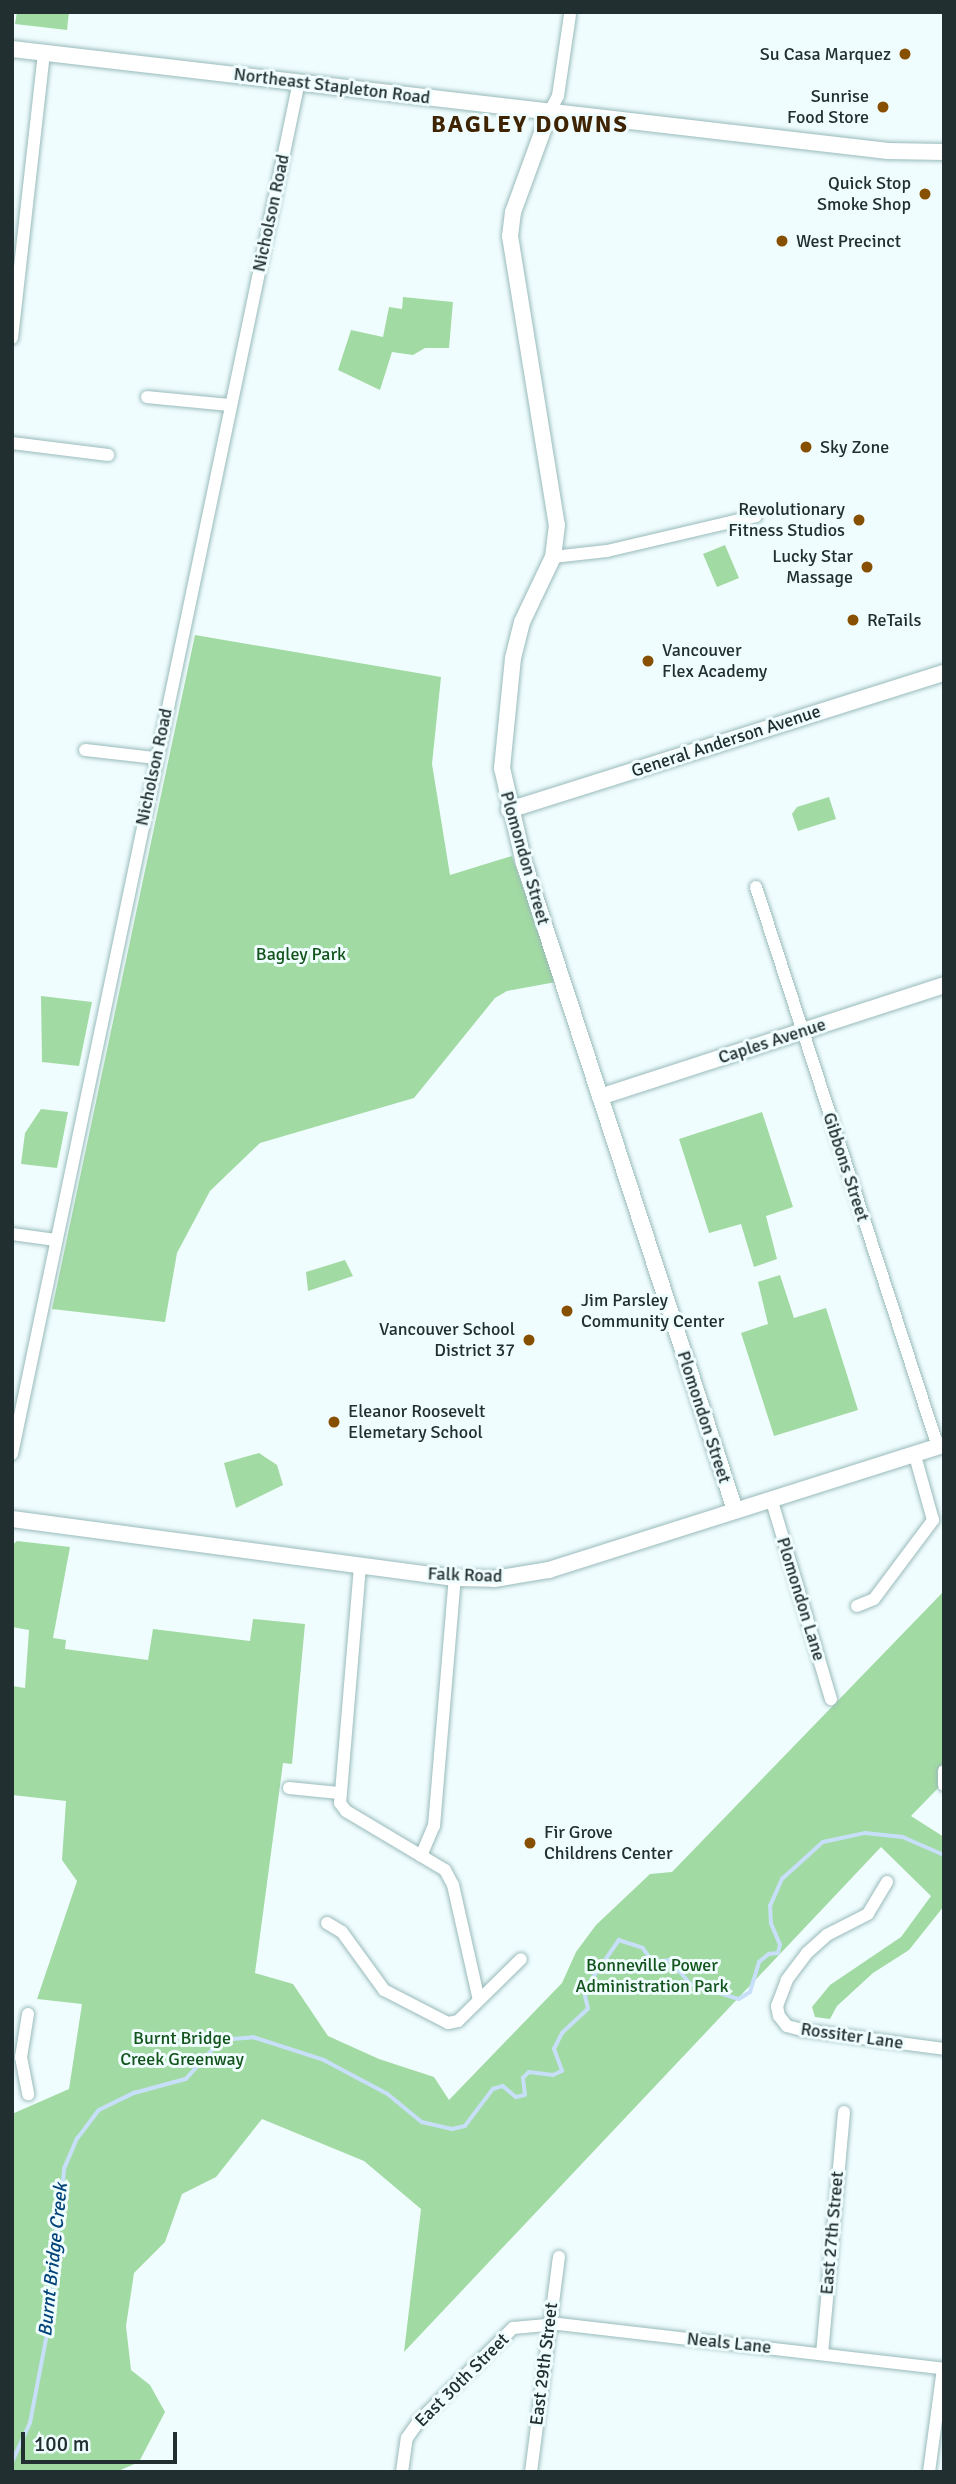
<!DOCTYPE html>
<style>
body{margin:0}
#map{position:relative;width:956px;height:2484px;overflow:hidden;background:#f0fdfe;font-family:Signika,sans-serif}
div>[style]{position:absolute}
[style*='--x']{left:calc(var(--x)*1px);top:calc(var(--y)*1px);width:calc(var(--w)*1px);rotate:calc(var(--a)*1deg)}
.green>*{inset:0;background:#a2daa3}
.stream>*{height:3.5px;margin:-1.75px;padding:0 1.75px;transform-origin:1.75px;border-radius:1.75px;background:#c8dff9}
.roads{filter:drop-shadow(0 0 2px #99baba) drop-shadow(0 0 2px #99baba)}
.street>*{height:12px;margin:-6px;padding:0 6px;transform-origin:6px;border-radius:6px;background:#fff}
.secondary>*{height:16px;margin:-8px;padding:0 8px;transform-origin:8px;border-radius:8px;background:#fff}
.dots>*{width:19px;height:19px;translate:-50% -50%;box-sizing:border-box;border:4px solid #f0fdfe;border-radius:50%}
span{translate:-50% -50%;white-space:nowrap;text-align:center;line-height:1.15;-webkit-text-stroke:6px #f0fdfe;paint-order:stroke}
.poi-label{font-size:18px;color:#222f30}
.right{translate:-100% -50%;text-align:right}
.left{translate:0 -50%;text-align:left}
.street-label{font-size:18px;color:#222f30}
.park-label{font-size:18px;color:#12541b}
.water-label{font-size:19px;color:#014279;font-style:italic}
.district-label{font-size:24px;color:#3f2404;font-weight:700;letter-spacing:2px}
.frame{position:absolute;inset:0;border:14px solid #222f30;pointer-events:none}
.scale{position:absolute;left:21px;top:2432px;width:156px;height:32px;box-sizing:border-box;border:4px solid #222f30;border-top:0;padding-left:9px;font-size:21px;line-height:24px;white-space:nowrap;color:#222f30;-webkit-text-stroke:5px #f0fdfe;paint-order:stroke}
</style>
<div id="map">
<div class="green">
<i style="clip-path:polygon(17px 12px,69px 12px,67px 30px,15px 24px)"></i>
<i style="clip-path:polygon(403px 297px,453px 302px,449px 348px,425px 348px,413px 355px,392px 352px,380px 390px,338px 370px,351px 330px,383px 337px,389px 307px,402px 309px)"></i>
<i style="clip-path:polygon(725px 545px,739px 578px,717px 587px,703px 554px)"></i>
<i style="clip-path:polygon(195px 635px,441px 677px,432px 764px,450px 875px,512px 856px,556px 982px,507px 991px,495px 998px,414px 1098px,260px 1143px,210px 1191px,177px 1253px,165px 1322px,52px 1309px)"></i>
<i style="clip-path:polygon(829px 797px,836px 819px,798px 831px,792px 814px,797px 807px)"></i>
<i style="clip-path:polygon(41px 996px,92px 1002px,79px 1066px,42px 1062px)"></i>
<i style="clip-path:polygon(41px 1109px,68px 1112px,57px 1168px,21px 1164px,25px 1133px)"></i>
<i style="clip-path:polygon(762px 1112px,793px 1207px,766px 1216px,777px 1259px,754px 1267px,741px 1224px,709px 1233px,679px 1139px)"></i>
<i style="clip-path:polygon(345px 1260px,353px 1276px,308px 1291px,306px 1272px)"></i>
<i style="clip-path:polygon(780px 1275px,794px 1318px,826px 1308px,858px 1410px,774px 1436px,741px 1333px,768px 1324px,758px 1282px)"></i>
<i style="clip-path:polygon(259px 1453px,277px 1465px,283px 1485px,236px 1508px,224px 1463px)"></i>
<i style="clip-path:polygon(17px 1541px,70px 1547px,53px 1638px,66px 1640px,65px 1649px,148px 1660px,153px 1629px,250px 1641px,253px 1619px,305px 1624px,292px 1764px,283px 1763px,255px 1973px,293px 1984px,328px 2036px,379px 2059px,434px 2077px,449px 2100px,562px 1983px,576px 1952px,596px 1925px,650px 1874px,672px 1872px,944px 1591px,944px 1782px,911px 1816px,944px 1837px,944px 1906px,909px 1950px,873px 1973px,837px 2006px,830px 2019px,815px 2017px,812px 2007px,830px 1985px,901px 1937px,931px 1896px,881px 1847px,404px 2352px,421px 2209px,364px 2161px,262px 2119px,216px 2177px,182px 2194px,165px 2242px,134px 2273px,126px 2326px,131px 2370px,150px 2385px,165px 2412px,139px 2462px,116px 2472px,12px 2472px,12px 2114px,69px 2089px,82px 2004px,37px 1999px,77px 1881px,62px 1860px,66px 1801px,12px 1795px,12px 1686px,25px 1688px,29px 1630px,12px 1627px,12px 1545px)"></i>
</div>
<div class="stream">
<i style="--x:12;--y:2462;--w:43;--a:-65.2"></i>
<i style="--x:30;--y:2423;--w:112;--a:-79.2"></i>
<i style="--x:51;--y:2313;--w:145;--a:-84.8"></i>
<i style="--x:64;--y:2169;--w:33;--a:-67"></i>
<i style="--x:77;--y:2139;--w:36;--a:-53"></i>
<i style="--x:99;--y:2110;--w:39;--a:-26"></i>
<i style="--x:134;--y:2093;--w:54;--a:-15.1"></i>
<i style="--x:186;--y:2079;--w:52;--a:-48.1"></i>
<i style="--x:221;--y:2040;--w:32;--a:-5"></i>
<i style="--x:253;--y:2037;--w:75;--a:17.9"></i>
<i style="--x:324;--y:2060;--w:72;--a:28"></i>
<i style="--x:388;--y:2094;--w:44;--a:39.5"></i>
<i style="--x:422;--y:2122;--w:31;--a:13"></i>
<i style="--x:452;--y:2129;--w:13;--a:-13"></i>
<i style="--x:465;--y:2126;--w:46;--a:-52.9"></i>
<i style="--x:493;--y:2089;--w:10;--a:-17"></i>
<i style="--x:503;--y:2086;--w:17;--a:40"></i>
<i style="--x:516;--y:2097;--w:9;--a:-13"></i>
<i style="--x:525;--y:2095;--w:17;--a:-97"></i>
<i style="--x:523;--y:2078;--w:8;--a:-45"></i>
<i style="--x:529;--y:2072;--w:24;--a:7"></i>
<i style="--x:553;--y:2075;--w:10;--a:-24"></i>
<i style="--x:562;--y:2071;--w:23;--a:-110"></i>
<i style="--x:554;--y:2049;--w:18;--a:-63"></i>
<i style="--x:562;--y:2033;--w:35;--a:-43"></i>
<i style="--x:588;--y:2009;--w:13;--a:-103"></i>
<i style="--x:585;--y:1996;--w:15;--a:-70"></i>
<i style="--x:590;--y:1982;--w:51;--a:-55.4"></i>
<i style="--x:619;--y:1940;--w:25;--a:18"></i>
<i style="--x:643;--y:1948;--w:17;--a:54"></i>
<i style="--x:653;--y:1962;--w:17;--a:-7"></i>
<i style="--x:670;--y:1960;--w:32;--a:49"></i>
<i style="--x:691;--y:1984;--w:50;--a:17.4"></i>
<i style="--x:739;--y:1999;--w:13;--a:-32"></i>
<i style="--x:750;--y:1992;--w:31;--a:-73"></i>
<i style="--x:759;--y:1962;--w:13;--a:-39"></i>
<i style="--x:769;--y:1954;--w:9;--a:-6"></i>
<i style="--x:778;--y:1953;--w:8;--a:-76"></i>
<i style="--x:780;--y:1945;--w:23;--a:-113"></i>
<i style="--x:771;--y:1924;--w:18;--a:-93"></i>
<i style="--x:770;--y:1906;--w:30;--a:-66"></i>
<i style="--x:782;--y:1879;--w:55;--a:-42.1"></i>
<i style="--x:823;--y:1842;--w:43;--a:-12.1"></i>
<i style="--x:865;--y:1833;--w:38;--a:6"></i>
<i style="--x:903;--y:1837;--w:45;--a:23.7"></i>
</div>
<div class="roads">
<div class="street">
<i style="--x:550;--y:111;--w:17;--a:-62"></i>
<i style="--x:558;--y:96;--w:82;--a:-81.6"></i>
<i style="--x:12;--y:338;--w:287;--a:-83.6"></i>
<i style="--x:147;--y:397;--w:82;--a:5.6"></i>
<i style="--x:12;--y:443;--w:97;--a:7.1"></i>
<i style="--x:553;--y:557;--w:54;--a:-6.3"></i>
<i style="--x:607;--y:551;--w:153;--a:-13.2"></i>
<i style="--x:85;--y:750;--w:70;--a:6.5"></i>
<i style="--x:756;--y:887;--w:589;--a:72"></i>
<i style="--x:12;--y:1234;--w:44;--a:7.8"></i>
<i style="--x:12;--y:1454;--w:1402;--a:-78.19"></i>
<i style="--x:771;--y:1498;--w:210;--a:73.4"></i>
<i style="--x:360;--y:1566;--w:238;--a:94.8"></i>
<i style="--x:340;--y:1803;--w:10;--a:53"></i>
<i style="--x:346;--y:1811;--w:115;--a:30.8"></i>
<i style="--x:445;--y:1870;--w:17;--a:62"></i>
<i style="--x:453;--y:1885;--w:118;--a:77.3"></i>
<i style="--x:857;--y:1606;--w:18;--a:-22"></i>
<i style="--x:874;--y:1599;--w:99;--a:-53.2"></i>
<i style="--x:933;--y:1520;--w:66;--a:-105.7"></i>
<i style="--x:944;--y:1771;--w:14;--a:90"></i>
<i style="--x:289;--y:1788;--w:50;--a:5.7"></i>
<i style="--x:421;--y:1856;--w:33;--a:-67"></i>
<i style="--x:434;--y:1826;--w:249;--a:-85.2"></i>
<i style="--x:887;--y:1882;--w:37;--a:121"></i>
<i style="--x:868;--y:1914;--w:46;--a:152.9"></i>
<i style="--x:827;--y:1935;--w:27;--a:138"></i>
<i style="--x:807;--y:1953;--w:34;--a:127"></i>
<i style="--x:787;--y:1980;--w:28;--a:111"></i>
<i style="--x:777;--y:2006;--w:10;--a:79"></i>
<i style="--x:779;--y:2016;--w:13;--a:51"></i>
<i style="--x:787;--y:2026;--w:16;--a:15"></i>
<i style="--x:802;--y:2030;--w:143;--a:7.6"></i>
<i style="--x:327;--y:1923;--w:17;--a:31"></i>
<i style="--x:342;--y:1932;--w:72;--a:54.1"></i>
<i style="--x:384;--y:1990;--w:72;--a:27.3"></i>
<i style="--x:448;--y:2023;--w:10;--a:-11"></i>
<i style="--x:458;--y:2021;--w:88;--a:-44.5"></i>
<i style="--x:28;--y:2014;--w:44;--a:99.2"></i>
<i style="--x:21;--y:2057;--w:38;--a:79"></i>
<i style="--x:822;--y:2354;--w:243;--a:-84.8"></i>
<i style="--x:402;--y:2472;--w:34;--a:-82"></i>
<i style="--x:407;--y:2438;--w:19;--a:-55"></i>
<i style="--x:418;--y:2422;--w:134;--a:-44.7"></i>
<i style="--x:513;--y:2328;--w:45;--a:-5.1"></i>
<i style="--x:558;--y:2324;--w:389;--a:6.6"></i>
<i style="--x:531;--y:2472;--w:217;--a:-82.6"></i>
<i style="--x:929;--y:2472;--w:104;--a:-82.3"></i>
</div>
<div class="secondary">
<i style="--x:12;--y:49;--w:882;--a:6.64"></i>
<i style="--x:888;--y:151;--w:56;--a:1"></i>
<i style="--x:550;--y:111;--w:108;--a:110.1"></i>
<i style="--x:513;--y:212;--w:24;--a:97"></i>
<i style="--x:510;--y:236;--w:293;--a:80.8"></i>
<i style="--x:557;--y:525;--w:32;--a:97"></i>
<i style="--x:553;--y:557;--w:72;--a:115.5"></i>
<i style="--x:522;--y:622;--w:37;--a:104"></i>
<i style="--x:513;--y:658;--w:111;--a:95.7"></i>
<i style="--x:502;--y:768;--w:98;--a:77"></i>
<i style="--x:524;--y:863;--w:681;--a:71.94"></i>
<i style="--x:509;--y:810;--w:456;--a:-17.5"></i>
<i style="--x:600;--y:1097;--w:362;--a:-18"></i>
<i style="--x:12;--y:1519;--w:447;--a:7.6"></i>
<i style="--x:455;--y:1578;--w:39;--a:1"></i>
<i style="--x:494;--y:1579;--w:56;--a:-9.3"></i>
<i style="--x:549;--y:1570;--w:414;--a:-17.6"></i>
</div>
</div>
<div class="dots">
<i style="left:905px;top:54px;background:#875001"></i>
<i style="left:883px;top:107px;background:#875001"></i>
<i style="left:925px;top:194px;background:#875001"></i>
<i style="left:782px;top:241px;background:#875001"></i>
<i style="left:806px;top:447px;background:#875001"></i>
<i style="left:859px;top:520px;background:#875001"></i>
<i style="left:867px;top:567px;background:#875001"></i>
<i style="left:853px;top:620px;background:#875001"></i>
<i style="left:648px;top:661px;background:#875001"></i>
<i style="left:567px;top:1311px;background:#875001"></i>
<i style="left:529px;top:1340px;background:#875001"></i>
<i style="left:334px;top:1422px;background:#875001"></i>
<i style="left:530px;top:1843px;background:#875001"></i>
</div>
<div class="poi-label">
<span class="right" style="left:891px;top:54px">Su Casa Marquez</span>
<span class="right" style="left:869px;top:107px">Sunrise<br>Food Store</span>
<span class="right" style="left:911px;top:194px">Quick Stop<br>Smoke Shop</span>
<span class="left" style="left:796px;top:241px">West Precinct</span>
<span class="left" style="left:820px;top:447px">Sky Zone</span>
<span class="right" style="left:845px;top:520px">Revolutionary<br>Fitness Studios</span>
<span class="right" style="left:853px;top:567px">Lucky Star<br>Massage</span>
<span class="left" style="left:867px;top:620px">ReTails</span>
<span class="left" style="left:662px;top:661px">Vancouver<br>Flex Academy</span>
<span class="left" style="left:581px;top:1311px">Jim Parsley<br>Community Center</span>
<span class="right" style="left:515px;top:1340px">Vancouver School<br>District 37</span>
<span class="left" style="left:348px;top:1422px">Eleanor Roosevelt<br>Elemetary School</span>
<span class="left" style="left:544px;top:1843px">Fir Grove<br>Childrens Center</span>
</div>
<div class="street-label">
<span style="left:332px;top:86px;rotate:7deg">Northeast Stapleton Road</span>
<span style="left:271px;top:213px;rotate:-78deg">Nicholson Road</span>
<span style="left:726px;top:741px;rotate:-18deg">General Anderson Avenue</span>
<span style="left:154px;top:767px;rotate:-78deg">Nicholson Road</span>
<span style="left:525px;top:858px;rotate:74deg">Plomondon Street</span>
<span style="left:772px;top:1041px;rotate:-18deg">Caples Avenue</span>
<span style="left:846px;top:1167px;rotate:72deg">Gibbons Street</span>
<span style="left:704px;top:1417px;rotate:72deg">Plomondon Street</span>
<span style="left:465px;top:1575px;rotate:2deg">Falk Road</span>
<span style="left:801px;top:1599px;rotate:73deg">Plomondon Lane</span>
<span style="left:852px;top:2036px;rotate:8deg">Rossiter Lane</span>
<span style="left:832px;top:2233px;rotate:-85deg">East 27th Street</span>
<span style="left:729px;top:2343px;rotate:6deg">Neals Lane</span>
<span style="left:544px;top:2364px;rotate:-83deg">East 29th Street</span>
<span style="left:462px;top:2380px;rotate:-45deg">East 30th Street</span>
</div>
<div class="park-label">
<span style="left:301px;top:954px">Bagley Park</span>
<span style="left:652px;top:1976px">Bonneville Power<br>Administration Park</span>
<span style="left:182px;top:2049px">Burnt Bridge<br>Creek Greenway</span>
</div>
<div class="water-label">
<span style="left:54px;top:2260px;rotate:-84deg">Burnt Bridge Creek</span>
</div>
<div class="district-label">
<span style="left:530px;top:125px">BAGLEY DOWNS</span>
</div>
<div class="frame"></div>
<div class="scale">100 m</div>
</div>
